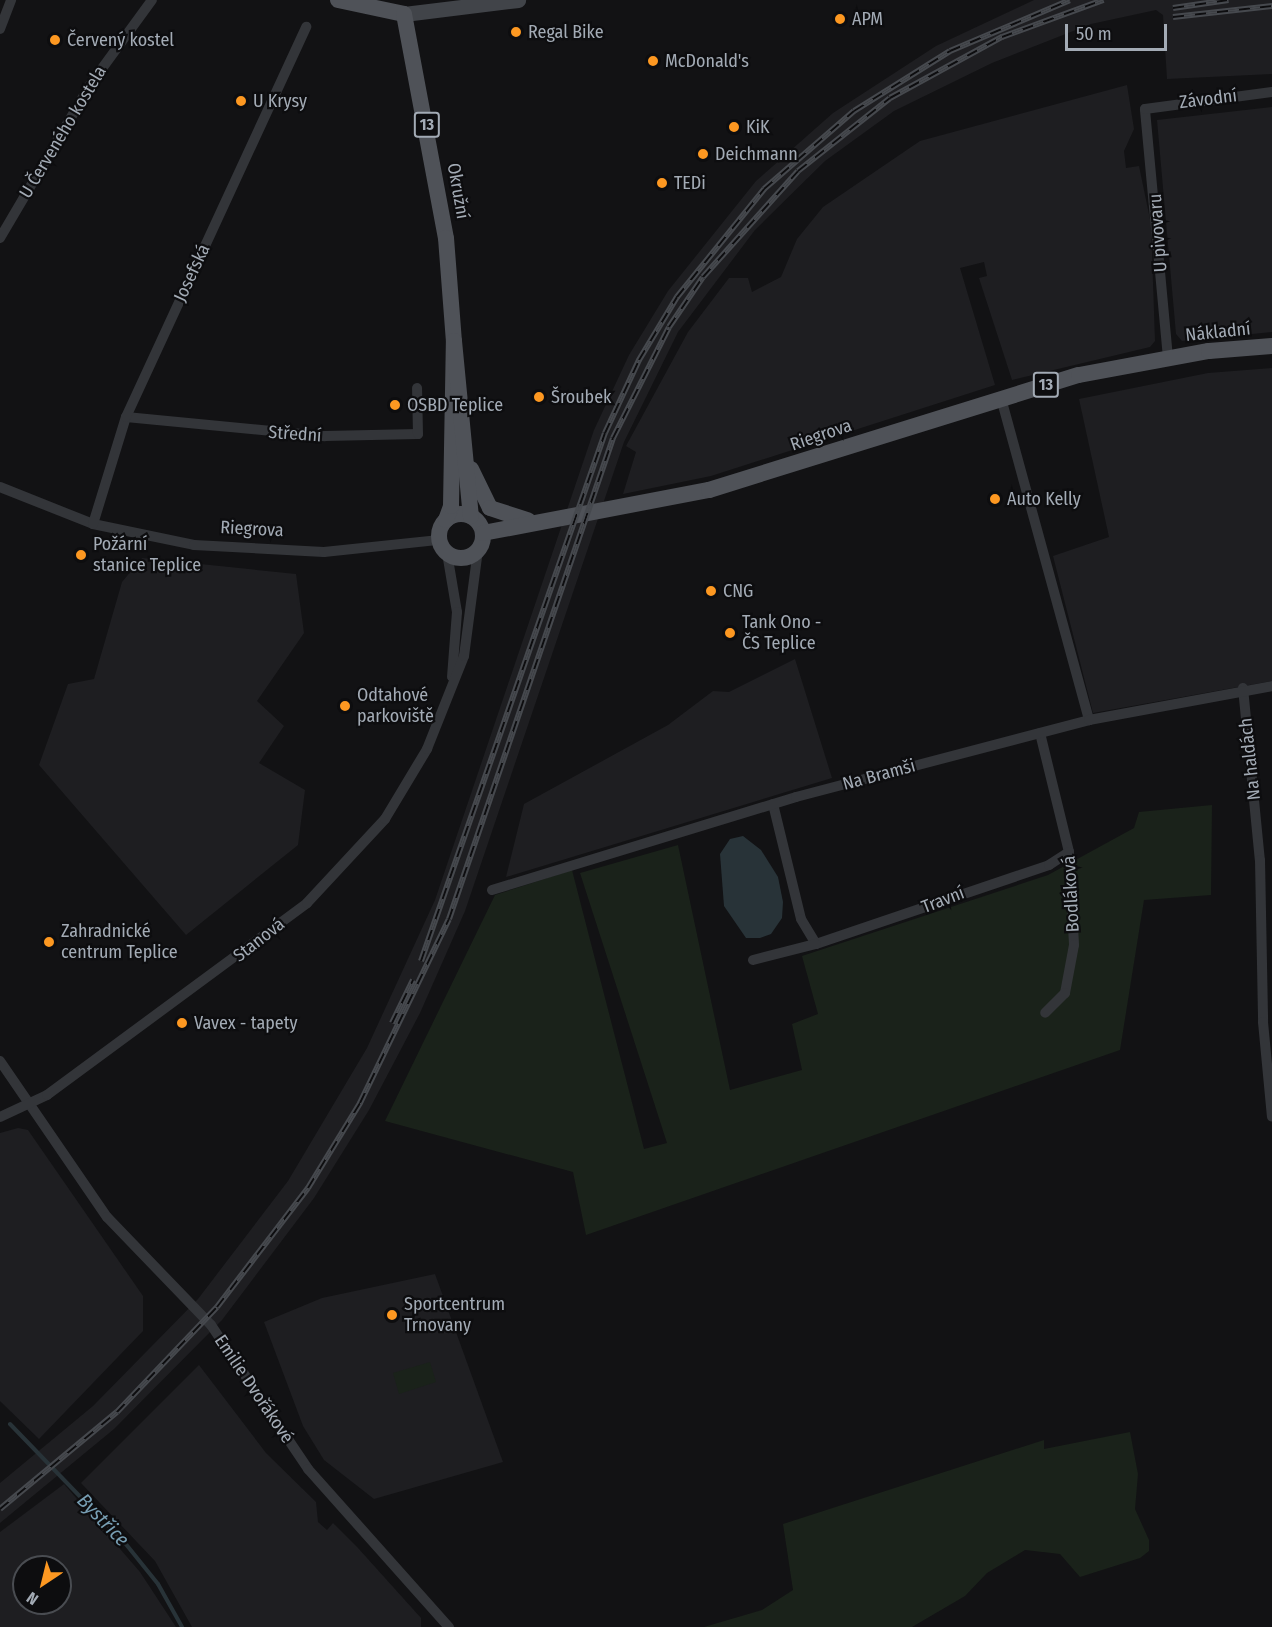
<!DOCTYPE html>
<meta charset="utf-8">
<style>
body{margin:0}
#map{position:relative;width:1272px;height:1627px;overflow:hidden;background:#121214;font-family:"Fira Sans Condensed",sans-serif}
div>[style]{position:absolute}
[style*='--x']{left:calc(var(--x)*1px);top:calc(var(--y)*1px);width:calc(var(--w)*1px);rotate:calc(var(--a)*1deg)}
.built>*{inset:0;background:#1e1e21}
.green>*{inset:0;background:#1a221a}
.water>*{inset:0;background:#283338}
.stream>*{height:4px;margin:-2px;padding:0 2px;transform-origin:2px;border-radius:2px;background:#283338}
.street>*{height:10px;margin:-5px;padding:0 5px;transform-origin:5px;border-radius:5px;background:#333539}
.secondary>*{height:15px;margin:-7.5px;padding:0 7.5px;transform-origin:7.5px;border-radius:7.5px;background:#414449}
.primary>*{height:16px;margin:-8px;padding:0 8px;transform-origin:8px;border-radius:8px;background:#4f5258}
.primary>.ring{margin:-8px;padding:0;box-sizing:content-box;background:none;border:16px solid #4f5258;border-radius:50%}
.rail>*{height:6px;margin-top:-3px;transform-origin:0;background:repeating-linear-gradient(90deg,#0d0d0f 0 11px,#46494e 0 22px);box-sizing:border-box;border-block:2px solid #46494e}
.dots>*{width:16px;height:16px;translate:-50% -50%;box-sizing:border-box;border:3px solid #0d0d0f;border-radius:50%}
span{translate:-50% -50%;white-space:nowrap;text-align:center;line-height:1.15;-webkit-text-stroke:4.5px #0d0d0f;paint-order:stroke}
.shield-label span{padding:2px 4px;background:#0d0d0f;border:2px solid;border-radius:4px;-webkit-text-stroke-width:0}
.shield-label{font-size:16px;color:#a3abb5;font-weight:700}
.poi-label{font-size:18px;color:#a3abb5}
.left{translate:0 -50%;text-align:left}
.street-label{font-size:18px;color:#a3abb5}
.water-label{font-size:20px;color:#779eb3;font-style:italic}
.north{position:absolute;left:12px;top:1555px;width:60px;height:60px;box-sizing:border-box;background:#0d0d0f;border:2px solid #494c51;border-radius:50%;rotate:215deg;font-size:16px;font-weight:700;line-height:24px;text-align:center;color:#a3abb5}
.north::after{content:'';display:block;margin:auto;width:21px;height:27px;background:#fd9821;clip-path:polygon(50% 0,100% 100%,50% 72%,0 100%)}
.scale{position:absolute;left:1065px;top:24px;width:102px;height:27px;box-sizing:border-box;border:3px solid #a3abb5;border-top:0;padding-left:8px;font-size:18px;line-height:21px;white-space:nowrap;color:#a3abb5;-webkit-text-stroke:4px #0d0d0f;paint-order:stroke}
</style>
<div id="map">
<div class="built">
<i style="clip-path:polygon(1034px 0,1272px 0,1272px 74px,1167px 79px,1163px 15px,1156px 10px,1091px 24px,992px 63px,894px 111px,825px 161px,755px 230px,678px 332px,624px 442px,465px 911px,420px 1013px,369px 1110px,314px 1198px,222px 1320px,114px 1429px,0 1523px,0 1483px,93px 1406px,198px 1299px,288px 1181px,367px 1048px,435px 900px,594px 430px,629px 355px,668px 291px,756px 181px,833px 113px,936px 46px)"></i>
<i style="clip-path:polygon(1127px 85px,1134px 129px,1124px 151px,1126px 168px,1139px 166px,1151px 224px,1155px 341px,1150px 347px,1012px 380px,979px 278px,987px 276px,984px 262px,960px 268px,995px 385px,711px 476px,623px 494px,636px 452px,626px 446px,688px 332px,729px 278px,748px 278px,752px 292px,781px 277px,797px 239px,823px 207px,920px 141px)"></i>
<i style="clip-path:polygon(1272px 107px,1272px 332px,1182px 341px,1176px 334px,1157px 120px)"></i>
<i style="clip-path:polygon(1272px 368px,1272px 681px,1093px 713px,1053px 556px,1109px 537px,1079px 399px,1208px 373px)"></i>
<i style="clip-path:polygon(142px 558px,296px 574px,304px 633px,257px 701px,284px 726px,259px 763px,305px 790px,298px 845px,186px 935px,39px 765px,68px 684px,94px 679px,122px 582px)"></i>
<i style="clip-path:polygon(795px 659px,832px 778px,506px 877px,524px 804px,668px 725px,713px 691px,729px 692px)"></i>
<i style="clip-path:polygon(18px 1128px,28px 1130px,143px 1296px,143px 1331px,39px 1439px,0 1401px,0 1133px)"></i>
<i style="clip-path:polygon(435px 1274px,503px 1462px,374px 1499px,324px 1460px,303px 1426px,264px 1322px,322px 1298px)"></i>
<i style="clip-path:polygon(199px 1365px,266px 1453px,316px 1502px,318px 1522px,327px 1530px,333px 1523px,358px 1548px,421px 1618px,421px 1627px,192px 1627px,155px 1561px,81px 1483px)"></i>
<i style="clip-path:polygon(evenodd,64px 1484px,140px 1572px,176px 1627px,0 1627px,0 1532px,64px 1484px,24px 1567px,60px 1567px,60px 1603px,24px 1603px,24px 1567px)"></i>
</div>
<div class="green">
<i style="clip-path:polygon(1212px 805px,1211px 895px,1144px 900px,1120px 1050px,586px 1235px,573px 1172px,385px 1121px,495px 895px,572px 870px,644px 1149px,667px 1143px,580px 873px,678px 845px,730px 1090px,802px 1070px,792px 1024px,818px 1014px,802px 956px,1048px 875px,1134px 828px,1139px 812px)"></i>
<i style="clip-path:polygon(430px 1362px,436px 1382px,399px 1394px,393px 1373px)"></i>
<i style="clip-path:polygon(1130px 1432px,1138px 1474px,1135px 1509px,1149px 1540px,1149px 1551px,1140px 1558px,1080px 1577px,1060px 1554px,1025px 1550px,987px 1573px,965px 1596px,912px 1627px,704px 1627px,762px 1610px,793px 1590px,783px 1524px,1044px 1440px,1044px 1449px)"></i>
</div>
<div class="water">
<i style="clip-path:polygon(743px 836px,761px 850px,778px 877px,783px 902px,782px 918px,771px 934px,760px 938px,746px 938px,724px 906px,720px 854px,730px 839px)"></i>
</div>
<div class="stream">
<i style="--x:10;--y:1424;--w:165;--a:46"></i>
<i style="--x:125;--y:1543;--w:53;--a:51.2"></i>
<i style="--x:158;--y:1584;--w:49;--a:60.8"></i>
</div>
<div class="street">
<i style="--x:0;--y:29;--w:31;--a:-69"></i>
<i style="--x:0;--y:238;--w:178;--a:-59.5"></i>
<i style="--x:90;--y:85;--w:105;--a:-53.9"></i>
<i style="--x:1168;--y:358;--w:250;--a:-95.3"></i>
<i style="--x:1145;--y:109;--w:128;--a:-7.6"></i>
<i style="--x:1001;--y:398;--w:334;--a:74.7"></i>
<i style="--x:126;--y:417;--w:200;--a:5.5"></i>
<i style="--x:325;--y:436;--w:93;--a:-1.2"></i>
<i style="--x:418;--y:434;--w:46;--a:-91.2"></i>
<i style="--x:0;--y:487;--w:100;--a:21.7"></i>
<i style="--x:93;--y:524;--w:103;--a:11.7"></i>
<i style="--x:194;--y:545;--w:130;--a:3.1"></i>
<i style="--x:324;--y:552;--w:116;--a:-6"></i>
<i style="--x:93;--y:524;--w:112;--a:-72.9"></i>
<i style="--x:126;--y:417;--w:430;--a:-65.2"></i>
<i style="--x:447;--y:553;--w:60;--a:80.4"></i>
<i style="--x:457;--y:612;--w:65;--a:94.4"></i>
<i style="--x:1243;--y:688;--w:173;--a:84.4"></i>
<i style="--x:1260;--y:860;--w:162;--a:88.9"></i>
<i style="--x:1263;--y:1022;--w:95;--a:84.6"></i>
<i style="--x:1040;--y:733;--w:122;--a:76.3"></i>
<i style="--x:1069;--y:852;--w:93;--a:86.9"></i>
<i style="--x:1074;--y:945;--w:49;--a:100.6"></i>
<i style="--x:1065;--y:993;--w:28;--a:135"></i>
<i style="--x:773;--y:804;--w:118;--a:76.3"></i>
<i style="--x:801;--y:919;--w:29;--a:59"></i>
<i style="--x:816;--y:944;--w:246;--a:-18.7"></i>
<i style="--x:1049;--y:865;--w:24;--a:-33"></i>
<i style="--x:492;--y:890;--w:318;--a:-17"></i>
<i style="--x:796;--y:797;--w:303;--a:-14.7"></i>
<i style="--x:1089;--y:720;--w:186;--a:-10.5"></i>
<i style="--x:753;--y:960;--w:65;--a:-14.3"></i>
<i style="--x:0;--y:1061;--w:189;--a:55.6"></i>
<i style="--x:107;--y:1217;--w:150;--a:46.1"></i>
<i style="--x:211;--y:1325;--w:174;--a:56"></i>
<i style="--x:308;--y:1469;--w:212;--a:48.3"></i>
<i style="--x:0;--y:1117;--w:52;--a:-25.1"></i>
<i style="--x:47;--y:1095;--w:323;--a:-36.4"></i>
<i style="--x:307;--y:903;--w:115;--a:-47.1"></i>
<i style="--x:385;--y:819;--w:82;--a:-59"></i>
<i style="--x:427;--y:749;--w:100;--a:-68.3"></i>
<i style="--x:464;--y:656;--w:107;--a:-82.5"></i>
</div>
<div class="secondary">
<i style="--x:404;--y:14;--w:115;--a:-7"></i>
</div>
<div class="primary">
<i style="--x:338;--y:0;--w:67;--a:12"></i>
<i style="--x:404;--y:14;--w:228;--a:79.4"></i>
<i style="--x:446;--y:238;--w:103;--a:85.6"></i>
<i style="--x:471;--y:469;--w:43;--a:64"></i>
<i style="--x:490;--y:508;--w:40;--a:18"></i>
<i class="ring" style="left:439px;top:514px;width:28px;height:28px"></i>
<i style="--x:446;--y:520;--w:15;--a:-70"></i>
<i style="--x:451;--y:506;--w:165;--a:-89"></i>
<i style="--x:454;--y:341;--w:176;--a:84.5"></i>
<i style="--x:483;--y:533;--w:230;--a:-10.8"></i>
<i style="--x:709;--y:490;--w:387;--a:-17.3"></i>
<i style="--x:1079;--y:375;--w:132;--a:-10.5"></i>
<i style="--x:1209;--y:351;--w:63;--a:-4.5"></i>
</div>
<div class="rail">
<i style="--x:1173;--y:8;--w:56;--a:-8.3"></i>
<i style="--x:1173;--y:17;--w:100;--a:-6.3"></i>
<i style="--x:421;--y:961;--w:559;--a:-70.79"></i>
<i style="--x:605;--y:433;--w:81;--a:-65"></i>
<i style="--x:639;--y:360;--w:74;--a:-58.9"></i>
<i style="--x:677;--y:297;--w:139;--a:-51.1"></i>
<i style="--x:764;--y:189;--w:119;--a:-40.9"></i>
<i style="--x:854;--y:111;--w:113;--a:-32"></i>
<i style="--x:950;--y:51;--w:130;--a:-23"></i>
<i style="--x:392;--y:1023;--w:48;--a:-64"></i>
<i style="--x:0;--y:1509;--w:152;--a:-39.7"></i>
<i style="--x:117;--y:1412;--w:145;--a:-46.4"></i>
<i style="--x:217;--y:1307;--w:150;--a:-52.6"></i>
<i style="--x:308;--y:1188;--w:100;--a:-58.5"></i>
<i style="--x:360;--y:1103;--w:204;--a:-64.2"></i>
<i style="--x:449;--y:919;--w:508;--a:-71.17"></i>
<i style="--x:613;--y:438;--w:124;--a:-63.2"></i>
<i style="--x:669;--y:327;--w:60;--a:-55.8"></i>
<i style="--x:703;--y:277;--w:142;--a:-48.1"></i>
<i style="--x:798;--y:171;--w:117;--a:-38.4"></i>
<i style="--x:890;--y:98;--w:128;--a:-28.6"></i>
<i style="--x:1002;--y:37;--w:108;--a:-20.1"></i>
</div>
<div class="dots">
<i style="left:840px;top:19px;background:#fd9821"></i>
<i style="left:516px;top:32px;background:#fd9821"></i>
<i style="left:55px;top:40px;background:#fd9821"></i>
<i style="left:653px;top:61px;background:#fd9821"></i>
<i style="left:241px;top:101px;background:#fd9821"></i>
<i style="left:734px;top:127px;background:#fd9821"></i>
<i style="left:703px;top:154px;background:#fd9821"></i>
<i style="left:662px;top:183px;background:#fd9821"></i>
<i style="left:539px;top:397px;background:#fd9821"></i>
<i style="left:395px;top:405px;background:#fd9821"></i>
<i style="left:995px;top:499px;background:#fd9821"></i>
<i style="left:81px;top:555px;background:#fd9821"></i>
<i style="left:711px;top:591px;background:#fd9821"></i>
<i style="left:730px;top:633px;background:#fd9821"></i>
<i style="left:345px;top:706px;background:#fd9821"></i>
<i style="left:49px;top:942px;background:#fd9821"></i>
<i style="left:182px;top:1023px;background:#fd9821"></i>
<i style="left:392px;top:1315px;background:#fd9821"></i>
</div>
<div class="shield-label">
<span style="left:427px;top:125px">13</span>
<span style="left:1046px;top:385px">13</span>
</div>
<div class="poi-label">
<span class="left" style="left:852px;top:19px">APM</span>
<span class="left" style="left:528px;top:32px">Regal Bike</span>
<span class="left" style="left:67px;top:40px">Červený kostel</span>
<span class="left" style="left:665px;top:61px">McDonald's</span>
<span class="left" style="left:253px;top:101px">U Krysy</span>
<span class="left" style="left:746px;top:127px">KiK</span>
<span class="left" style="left:715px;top:154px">Deichmann</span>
<span class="left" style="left:674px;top:183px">TEDi</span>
<span class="left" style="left:551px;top:397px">Šroubek</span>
<span class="left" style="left:407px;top:405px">OSBD Teplice</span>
<span class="left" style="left:1007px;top:499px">Auto Kelly</span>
<span class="left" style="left:93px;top:555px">Požární<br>stanice Teplice</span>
<span class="left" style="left:723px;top:591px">CNG</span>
<span class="left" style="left:742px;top:633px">Tank Ono -<br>ČS Teplice</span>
<span class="left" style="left:357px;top:706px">Odtahové<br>parkoviště</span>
<span class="left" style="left:61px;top:942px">Zahradnické<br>centrum Teplice</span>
<span class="left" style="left:194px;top:1023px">Vavex - tapety</span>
<span class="left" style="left:404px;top:1315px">Sportcentrum<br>Trnovany</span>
</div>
<div class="street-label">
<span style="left:1208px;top:99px;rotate:-7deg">Závodní</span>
<span style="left:63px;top:132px;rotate:-59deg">U Červeného kostela</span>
<span style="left:458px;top:191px;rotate:80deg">Okružní</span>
<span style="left:1158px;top:233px;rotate:-94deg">U pivovaru</span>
<span style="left:192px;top:273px;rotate:-65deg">Josefská</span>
<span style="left:1218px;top:332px;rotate:-6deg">Nákladní</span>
<span style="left:295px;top:434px;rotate:4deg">Střední</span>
<span style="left:821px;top:435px;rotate:-19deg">Riegrova</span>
<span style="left:252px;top:529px;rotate:3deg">Riegrova</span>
<span style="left:1250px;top:759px;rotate:-96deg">Na haldách</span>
<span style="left:879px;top:775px;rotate:-15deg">Na Bramši</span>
<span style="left:1071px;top:894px;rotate:-93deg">Bodláková</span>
<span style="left:943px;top:900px;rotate:-21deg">Travní</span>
<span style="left:259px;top:940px;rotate:-38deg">Stanová</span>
<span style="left:254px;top:1389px;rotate:56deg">Emilie Dvořákové</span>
</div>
<div class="water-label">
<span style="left:103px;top:1520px;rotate:46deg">Bystřice</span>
</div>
<div class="north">N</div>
<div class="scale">50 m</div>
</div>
